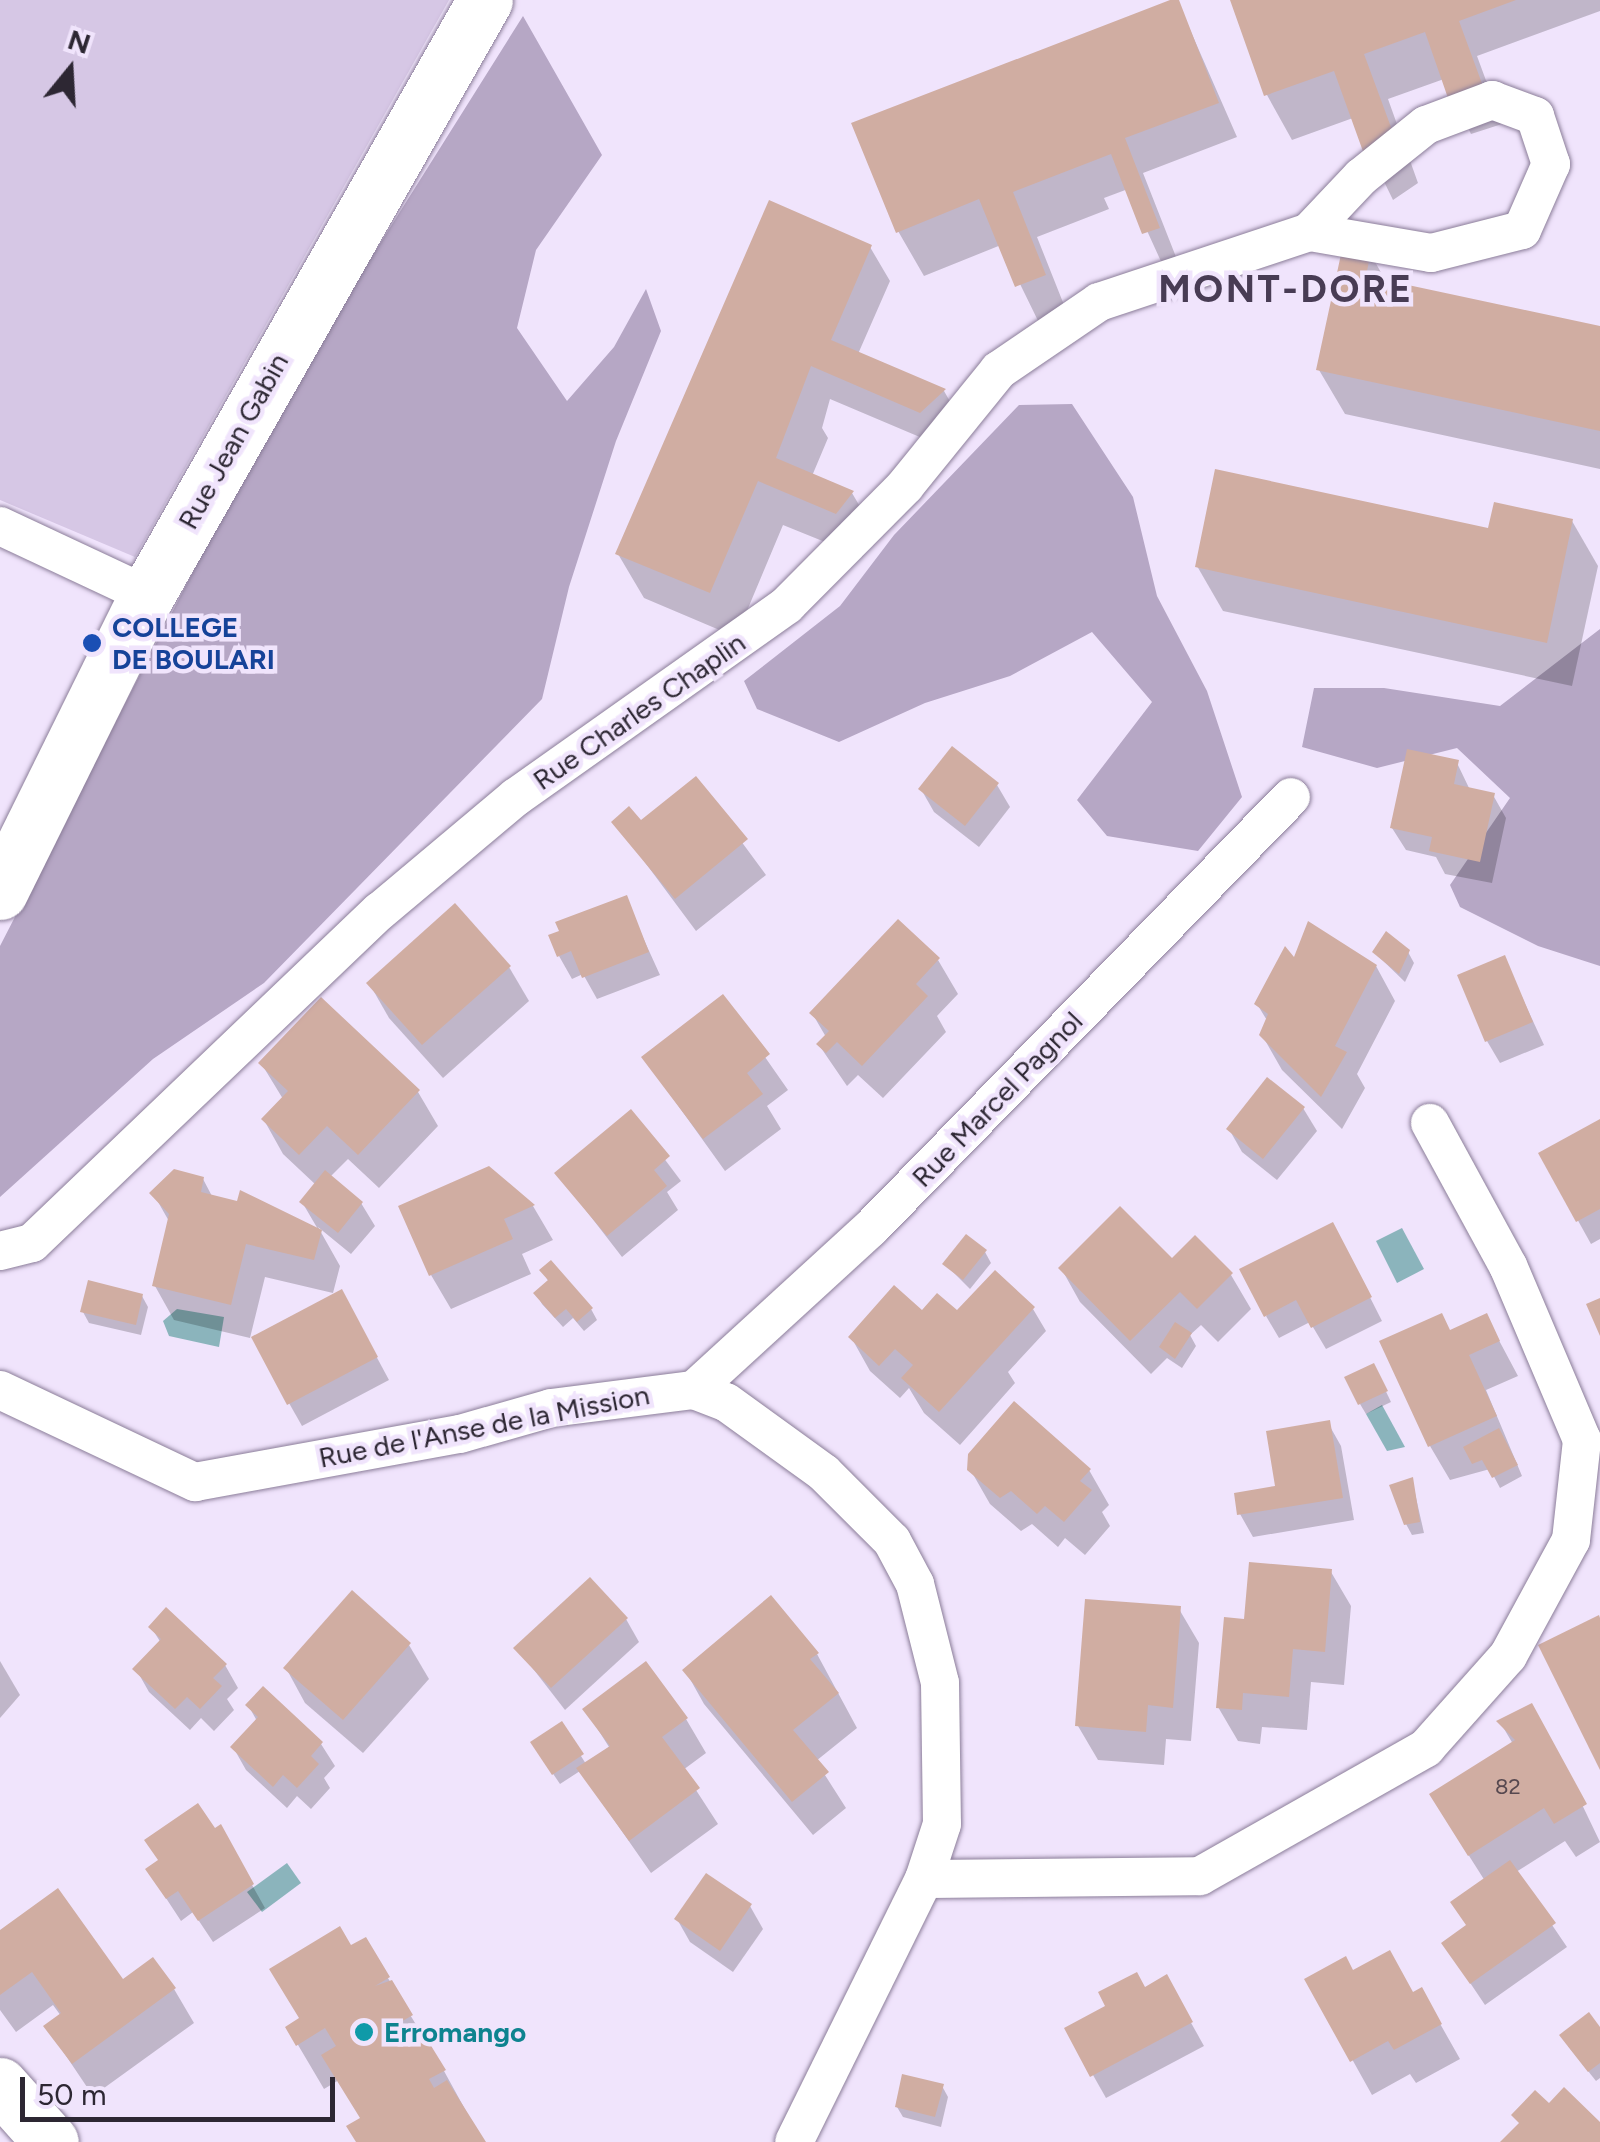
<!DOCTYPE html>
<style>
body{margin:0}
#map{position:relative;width:1600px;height:2142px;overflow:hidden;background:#f0e4fc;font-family:Figtree,sans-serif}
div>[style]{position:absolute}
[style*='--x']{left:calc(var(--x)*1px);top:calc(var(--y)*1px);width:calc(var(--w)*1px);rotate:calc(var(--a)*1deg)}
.green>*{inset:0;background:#d6c7e5}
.forest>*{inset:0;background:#b6a7c5}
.water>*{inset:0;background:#8bb4bc}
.shadow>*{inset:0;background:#0003}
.building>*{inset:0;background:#d0ada2}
.roads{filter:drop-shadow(0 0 2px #8b7d99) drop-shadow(0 0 2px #8b7d99)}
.street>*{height:38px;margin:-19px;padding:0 19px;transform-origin:19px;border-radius:19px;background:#fff}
.secondary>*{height:55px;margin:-27.5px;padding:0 27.5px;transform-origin:27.5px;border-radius:27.5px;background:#fff}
.dots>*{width:28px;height:28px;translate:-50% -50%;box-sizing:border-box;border:5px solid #f0e4fc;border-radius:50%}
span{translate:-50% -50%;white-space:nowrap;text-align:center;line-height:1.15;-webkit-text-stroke:9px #f0e4fc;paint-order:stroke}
.number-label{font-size:22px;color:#56484f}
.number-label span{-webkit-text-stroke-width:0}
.street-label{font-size:28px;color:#2d2733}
.transit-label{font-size:28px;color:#164399;font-weight:700}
.left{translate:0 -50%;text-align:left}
.culture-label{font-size:28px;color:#0d838f;font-weight:700}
.district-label{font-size:38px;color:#483c54;font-weight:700;letter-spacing:2.5px}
.north{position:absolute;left:20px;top:20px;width:100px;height:100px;-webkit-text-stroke:8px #f0e4fc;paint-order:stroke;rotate:18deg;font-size:28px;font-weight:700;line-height:40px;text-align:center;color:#2d2733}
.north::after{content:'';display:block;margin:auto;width:35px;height:45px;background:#2d2733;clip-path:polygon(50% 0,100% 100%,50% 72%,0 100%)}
.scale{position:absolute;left:20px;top:2077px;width:315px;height:45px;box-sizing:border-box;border:5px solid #2d2733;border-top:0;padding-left:12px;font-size:30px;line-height:35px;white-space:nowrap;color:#2d2733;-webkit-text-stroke:8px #f0e4fc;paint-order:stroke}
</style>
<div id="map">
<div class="green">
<i style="clip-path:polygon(0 0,449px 0,135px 557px,0 500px)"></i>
</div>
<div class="forest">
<i style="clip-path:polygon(523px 16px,602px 155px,536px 250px,517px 328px,567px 401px,614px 347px,646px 289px,661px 331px,616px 441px,569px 587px,542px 699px,264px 983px,153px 1059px,0 1197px,0 946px,281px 401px)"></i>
<i style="clip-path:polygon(1072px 404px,1133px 497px,1157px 596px,1207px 691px,1242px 797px,1198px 851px,1107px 836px,1077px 800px,1152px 702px,1092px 632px,1010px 676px,925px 703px,839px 742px,757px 709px,744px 681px,840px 606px,894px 535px,1019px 405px)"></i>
<i style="clip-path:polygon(1600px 629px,1600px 966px,1538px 946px,1460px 907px,1450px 885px,1510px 798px,1457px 748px,1377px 768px,1302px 747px,1314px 688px,1384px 688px,1500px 706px)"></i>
</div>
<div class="water">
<i style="clip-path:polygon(1402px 1228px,1424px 1269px,1397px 1283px,1376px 1241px)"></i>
<i style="clip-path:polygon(177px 1309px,224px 1317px,219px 1347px,169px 1336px,163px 1321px)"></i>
<i style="clip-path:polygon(1382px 1405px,1405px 1447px,1387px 1451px,1366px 1414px)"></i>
<i style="clip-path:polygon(287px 1863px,301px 1883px,262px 1912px,247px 1892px)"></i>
</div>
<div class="shadow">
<i style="clip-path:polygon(1177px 0,1237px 137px,1143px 173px,1178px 262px,1164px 268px,1128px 189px,1104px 198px,1109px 209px,1037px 237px,1070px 320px,1043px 331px,1001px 245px,924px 276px,898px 231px)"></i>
<i style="clip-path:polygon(1232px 0,1600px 0,1600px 11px,1477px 56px,1502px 124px,1471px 134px,1444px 79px,1388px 99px,1418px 183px,1393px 200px,1353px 118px,1292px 140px,1267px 95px)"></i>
<i style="clip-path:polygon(870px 247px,890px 281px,858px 354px,944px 391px,963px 424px,941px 446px,830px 399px,822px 428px,828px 438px,812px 476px,852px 493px,878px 537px,862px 557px,783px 525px,736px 637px,644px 598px,618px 554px)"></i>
<i style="clip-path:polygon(1370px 253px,1387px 283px,1600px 328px,1600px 469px,1345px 414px,1319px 370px)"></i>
<i style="clip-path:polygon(1572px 521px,1598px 566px,1572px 686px,1223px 611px,1197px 566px)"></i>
<i style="clip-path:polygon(1457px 763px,1470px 790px,1493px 795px,1506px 818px,1492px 883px,1445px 874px,1436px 857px,1406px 850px,1392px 828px)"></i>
<i style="clip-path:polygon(696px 780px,766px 875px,696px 931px,615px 822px,641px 824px)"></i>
<i style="clip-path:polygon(997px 785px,1010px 807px,979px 847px,934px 812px,921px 789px)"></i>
<i style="clip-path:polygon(625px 898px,660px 975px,597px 999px,583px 974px,572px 979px,559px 956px)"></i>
<i style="clip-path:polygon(1408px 952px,1414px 963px,1405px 982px,1375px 953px)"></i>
<i style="clip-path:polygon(1504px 958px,1544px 1045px,1500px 1063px,1487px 1041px)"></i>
<i style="clip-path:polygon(938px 960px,958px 994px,937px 1016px,946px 1032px,883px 1098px,858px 1075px,847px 1086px,819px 1045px,826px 1037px,812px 1013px)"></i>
<i style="clip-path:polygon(1295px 961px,1376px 966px,1395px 1001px,1357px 1074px,1365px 1088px,1342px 1129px,1282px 1070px,1262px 1035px,1268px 1022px,1257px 1004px)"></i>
<i style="clip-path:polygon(509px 967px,529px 1001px,443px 1078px,389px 1018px,369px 983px)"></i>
<i style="clip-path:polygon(723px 997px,788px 1090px,767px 1106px,781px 1129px,725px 1171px,644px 1058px)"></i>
<i style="clip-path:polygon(261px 1063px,418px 1092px,438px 1126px,379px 1188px,348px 1159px,330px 1177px,361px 1203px,375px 1226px,351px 1254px,318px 1227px,340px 1266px,333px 1293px,265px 1277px,250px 1338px,174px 1320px,155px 1286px,170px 1223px,153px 1193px,203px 1179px,213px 1198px,319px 1231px,302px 1202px,316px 1185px,283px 1154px,264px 1120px,283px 1099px)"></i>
<i style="clip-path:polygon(1303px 1108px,1317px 1131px,1277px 1180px,1242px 1152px,1229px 1129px)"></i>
<i style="clip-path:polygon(630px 1113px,681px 1181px,667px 1192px,678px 1210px,622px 1257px,557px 1173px)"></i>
<i style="clip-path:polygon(1600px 1122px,1600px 1239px,1591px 1244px,1541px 1154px)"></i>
<i style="clip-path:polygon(489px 1169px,533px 1206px,553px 1240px,522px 1254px,531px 1274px,451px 1309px,431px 1275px)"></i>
<i style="clip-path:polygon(1195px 1239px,1231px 1275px,1251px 1309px,1218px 1342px,1201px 1325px,1190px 1335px,1196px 1346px,1182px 1368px,1167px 1358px,1151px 1374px,1080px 1302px,1061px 1268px,1172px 1262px)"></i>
<i style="clip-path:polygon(1345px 1248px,1382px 1321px,1326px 1349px,1310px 1322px,1279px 1338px,1266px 1316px)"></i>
<i style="clip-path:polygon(985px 1252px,991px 1263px,970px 1289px,945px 1264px)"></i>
<i style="clip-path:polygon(542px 1271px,591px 1309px,597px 1320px,584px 1331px,573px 1318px,563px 1327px,542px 1304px,536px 1293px,549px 1282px)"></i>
<i style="clip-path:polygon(142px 1296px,148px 1307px,141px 1335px,89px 1323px,83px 1312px)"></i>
<i style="clip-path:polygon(1033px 1309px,1046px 1331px,1008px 1372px,1015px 1383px,960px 1445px,924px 1413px,909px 1388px,900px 1398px,870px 1371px,851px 1337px,922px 1313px,966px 1323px)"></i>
<i style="clip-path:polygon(354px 1315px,389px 1380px,302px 1426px,289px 1403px)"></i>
<i style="clip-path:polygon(1486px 1316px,1518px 1376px,1486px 1390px,1522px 1476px,1500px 1488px,1490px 1469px,1450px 1480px,1430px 1446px,1450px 1332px)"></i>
<i style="clip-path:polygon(1379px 1377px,1391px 1402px,1366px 1414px,1360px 1404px)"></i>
<i style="clip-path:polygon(1328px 1423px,1341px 1446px,1354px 1520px,1253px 1537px,1240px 1514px,1278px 1488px)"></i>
<i style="clip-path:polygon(970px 1469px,1089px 1470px,1109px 1505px,1102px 1512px,1110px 1526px,1085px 1555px,1065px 1538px,1058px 1547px,1032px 1524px,1021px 1531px,990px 1504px)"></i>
<i style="clip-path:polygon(1412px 1480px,1424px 1533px,1412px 1535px,1406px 1524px)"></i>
<i style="clip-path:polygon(1331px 1572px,1351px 1606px,1344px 1685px,1311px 1682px,1307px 1730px,1262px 1727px,1260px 1744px,1238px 1741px,1218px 1707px,1246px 1622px)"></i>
<i style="clip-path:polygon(1179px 1609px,1199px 1643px,1191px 1741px,1166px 1739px,1164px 1765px,1098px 1760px,1078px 1726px)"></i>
<i style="clip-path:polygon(626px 1619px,639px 1642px,565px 1710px,517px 1648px)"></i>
<i style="clip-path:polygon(151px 1627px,225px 1665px,238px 1688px,227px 1699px,234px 1710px,214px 1731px,201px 1718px,190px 1730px,149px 1692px,136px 1669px,161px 1643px)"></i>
<i style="clip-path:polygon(409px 1645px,429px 1679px,363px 1753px,305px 1703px,286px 1668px)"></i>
<i style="clip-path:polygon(817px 1654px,857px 1728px,816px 1761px,846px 1808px,813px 1835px,704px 1704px,685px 1670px)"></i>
<i style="clip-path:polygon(0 1661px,20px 1695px,0 1718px)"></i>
<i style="clip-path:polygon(248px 1705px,321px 1744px,335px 1766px,324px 1778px,330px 1788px,311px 1809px,297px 1796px,287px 1808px,246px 1770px,233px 1747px,257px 1721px)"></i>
<i style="clip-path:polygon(585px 1709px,686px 1719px,706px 1753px,683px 1770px,718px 1824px,651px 1873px,580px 1771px,560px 1784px,539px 1753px,561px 1724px,586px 1764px,609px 1747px)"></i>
<i style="clip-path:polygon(1500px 1722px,1551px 1740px,1600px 1842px,1576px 1857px,1565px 1841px,1516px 1872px,1567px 1947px,1485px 2005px,1444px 1944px,1467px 1927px,1485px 1881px,1452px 1829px,1513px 1744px)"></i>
<i style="clip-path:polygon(220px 1828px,265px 1908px,213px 1942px,193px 1912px,181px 1921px,162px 1892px)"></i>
<i style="clip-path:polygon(750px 1906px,763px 1929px,733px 1972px,690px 1942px,677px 1919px)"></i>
<i style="clip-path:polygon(0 1933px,123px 1982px,174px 1989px,194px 2023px,93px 2096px,46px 2026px,61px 2016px,53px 2005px,16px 2032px,0 2010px)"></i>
<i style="clip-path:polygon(365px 1940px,444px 2071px,483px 2142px,358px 2142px,362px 2120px,339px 2080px,324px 2089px,314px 2072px,288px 2028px,302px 2020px,351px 1949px)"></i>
<i style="clip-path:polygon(1353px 1973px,1413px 1995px,1421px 1990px,1460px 2059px,1416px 2083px,1410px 2074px,1372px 2095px,1308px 1980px)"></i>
<i style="clip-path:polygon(1166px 1978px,1204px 2046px,1106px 2098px,1067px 2029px)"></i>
<i style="clip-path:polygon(1600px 2031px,1600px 2078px,1596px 2081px,1568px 2046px)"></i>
<i style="clip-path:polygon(942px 2086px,948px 2097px,941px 2127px,903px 2117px,897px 2107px)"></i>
</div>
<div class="building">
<i style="clip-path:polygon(1170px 0,1179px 0,1219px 103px,1125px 138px,1160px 228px,1142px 234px,1111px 154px,1013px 192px,1046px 275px,1015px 287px,979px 199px,896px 233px,851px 123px)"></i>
<i style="clip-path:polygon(1230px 0,1516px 0,1459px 21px,1484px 89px,1449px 101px,1425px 32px,1364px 54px,1395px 138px,1365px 157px,1334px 71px,1264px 96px)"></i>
<i style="clip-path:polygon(769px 200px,872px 245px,831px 340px,946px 389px,920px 413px,811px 366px,776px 458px,854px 491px,836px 514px,758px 481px,710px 593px,615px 554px)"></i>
<i style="clip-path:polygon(1343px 245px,1371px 251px,1366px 276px,1600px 326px,1600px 431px,1316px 370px)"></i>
<i style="clip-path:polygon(1215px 469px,1488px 528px,1494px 502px,1573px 519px,1547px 643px,1195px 567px)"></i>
<i style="clip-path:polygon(952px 746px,999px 783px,965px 826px,918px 789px)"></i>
<i style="clip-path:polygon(1407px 749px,1459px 760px,1454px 784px,1495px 793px,1480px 862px,1429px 851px,1432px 837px,1390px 828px)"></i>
<i style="clip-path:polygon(696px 776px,748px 839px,675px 899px,611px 822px,629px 806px,641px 820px)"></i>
<i style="clip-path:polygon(627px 895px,649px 952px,582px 978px,571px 951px,557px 957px,548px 935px,559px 931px,555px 922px)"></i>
<i style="clip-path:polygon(455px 903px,511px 966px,422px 1045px,366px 983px)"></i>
<i style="clip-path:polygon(898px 919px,940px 958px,916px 984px,928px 996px,862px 1066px,837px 1042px,826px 1053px,816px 1044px,829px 1031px,809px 1013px)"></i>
<i style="clip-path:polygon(1308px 921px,1377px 965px,1335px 1046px,1347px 1052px,1321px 1097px,1259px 1035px,1268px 1014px,1254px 1004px,1285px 946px,1294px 957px)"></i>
<i style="clip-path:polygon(1386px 931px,1410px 950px,1399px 974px,1372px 952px)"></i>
<i style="clip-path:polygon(1505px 955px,1533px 1022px,1485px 1042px,1457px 975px)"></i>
<i style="clip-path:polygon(723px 994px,770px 1054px,747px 1073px,763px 1094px,703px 1139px,641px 1057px)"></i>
<i style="clip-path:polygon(321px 997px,420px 1090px,358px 1155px,327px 1126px,299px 1155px,261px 1119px,288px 1091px,258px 1063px)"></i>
<i style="clip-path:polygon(1267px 1077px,1305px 1107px,1263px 1159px,1226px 1129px)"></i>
<i style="clip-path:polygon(631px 1109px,670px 1156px,654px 1170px,667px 1186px,607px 1236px,554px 1173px)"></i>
<i style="clip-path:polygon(1600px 1119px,1600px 1209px,1576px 1222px,1538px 1153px)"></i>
<i style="clip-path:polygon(489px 1166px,535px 1205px,504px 1219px,513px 1239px,429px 1276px,398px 1206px)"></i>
<i style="clip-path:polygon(174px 1169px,204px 1177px,201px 1192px,237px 1201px,240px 1190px,322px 1230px,314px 1260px,246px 1244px,231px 1305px,152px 1286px,169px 1214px,149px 1193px)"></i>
<i style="clip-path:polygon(325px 1170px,363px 1202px,338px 1233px,299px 1202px)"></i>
<i style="clip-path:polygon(1120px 1206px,1172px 1258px,1195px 1235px,1233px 1273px,1197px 1309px,1180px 1292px,1130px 1341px,1058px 1268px)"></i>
<i style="clip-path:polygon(1333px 1222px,1372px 1297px,1311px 1328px,1296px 1300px,1264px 1317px,1239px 1269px)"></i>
<i style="clip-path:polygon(966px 1234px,987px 1250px,963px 1280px,942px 1264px)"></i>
<i style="clip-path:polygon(551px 1260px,593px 1308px,577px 1322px,566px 1309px,555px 1318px,533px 1293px,548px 1280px,539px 1270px)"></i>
<i style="clip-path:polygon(995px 1270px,1035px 1307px,939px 1412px,901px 1378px,913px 1365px,895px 1349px,879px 1366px,848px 1337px,894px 1285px,922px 1310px,937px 1293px,957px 1310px)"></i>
<i style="clip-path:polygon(88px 1280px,143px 1294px,136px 1325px,80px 1312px)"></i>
<i style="clip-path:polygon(342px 1289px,378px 1357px,287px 1405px,251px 1337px)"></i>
<i style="clip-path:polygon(1600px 1298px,1600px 1336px,1586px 1304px)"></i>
<i style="clip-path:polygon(1442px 1313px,1450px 1330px,1487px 1313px,1500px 1341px,1469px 1355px,1497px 1416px,1428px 1447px,1379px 1341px)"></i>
<i style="clip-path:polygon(1175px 1322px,1192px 1333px,1175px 1359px,1159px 1347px)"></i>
<i style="clip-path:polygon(1374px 1363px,1388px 1391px,1358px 1405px,1344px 1377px)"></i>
<i style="clip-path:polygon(1014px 1401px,1091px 1469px,1080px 1481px,1092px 1490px,1064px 1522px,1045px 1506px,1037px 1514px,1011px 1491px,1000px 1498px,967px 1470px,968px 1454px)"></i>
<i style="clip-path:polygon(1330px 1420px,1343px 1498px,1237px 1515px,1234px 1493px,1275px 1486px,1266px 1431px)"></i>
<i style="clip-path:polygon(1499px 1428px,1518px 1465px,1492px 1478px,1482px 1460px,1472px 1464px,1463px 1447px)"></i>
<i style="clip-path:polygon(1413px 1477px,1420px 1522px,1404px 1525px,1389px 1485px)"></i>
<i style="clip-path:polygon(1249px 1562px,1332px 1569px,1325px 1652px,1293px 1649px,1289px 1697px,1243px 1693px,1242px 1710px,1216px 1708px,1224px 1617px,1244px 1619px)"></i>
<i style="clip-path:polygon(590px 1577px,628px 1618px,551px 1688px,513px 1648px)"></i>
<i style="clip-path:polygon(352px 1590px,411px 1643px,343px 1720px,283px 1668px)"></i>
<i style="clip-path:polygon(771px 1595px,819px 1653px,810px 1659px,839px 1693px,793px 1730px,829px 1772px,792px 1802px,682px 1670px)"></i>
<i style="clip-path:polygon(1085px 1599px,1181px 1606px,1173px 1708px,1148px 1705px,1146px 1732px,1075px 1726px)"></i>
<i style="clip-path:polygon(166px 1607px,227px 1664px,213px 1678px,222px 1686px,200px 1709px,187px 1697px,175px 1709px,132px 1669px,161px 1639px,148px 1627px)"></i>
<i style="clip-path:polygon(1599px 1615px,1600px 1618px,1600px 1770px,1538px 1645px)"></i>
<i style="clip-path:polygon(646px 1661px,688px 1718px,662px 1737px,700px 1788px,629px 1841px,576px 1768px,610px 1746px,582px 1709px)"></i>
<i style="clip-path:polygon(263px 1686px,323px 1742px,311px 1756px,319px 1764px,297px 1788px,283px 1775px,273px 1787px,230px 1747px,258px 1717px,245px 1705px)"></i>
<i style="clip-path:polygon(1532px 1703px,1587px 1804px,1554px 1824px,1544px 1808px,1468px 1856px,1429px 1794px,1515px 1740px,1496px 1721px)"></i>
<i style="clip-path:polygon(562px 1721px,584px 1754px,552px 1775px,530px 1742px)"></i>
<i style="clip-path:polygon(198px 1803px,215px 1828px,221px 1824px,254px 1884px,198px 1921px,178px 1891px,166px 1899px,145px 1869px,158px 1860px,144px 1840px)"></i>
<i style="clip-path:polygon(1510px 1860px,1556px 1923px,1470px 1984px,1441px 1943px,1466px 1925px,1450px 1902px)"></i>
<i style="clip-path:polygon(706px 1873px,752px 1904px,720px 1951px,674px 1919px)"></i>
<i style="clip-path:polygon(58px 1888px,123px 1979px,153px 1957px,176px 1988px,72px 2064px,43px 2026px,61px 2013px,32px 1972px,0 1995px,0 1930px)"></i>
<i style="clip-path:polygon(340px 1926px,351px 1945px,366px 1937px,390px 1977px,375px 1986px,392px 1980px,413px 2015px,397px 2024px,410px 2045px,425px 2036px,446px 2070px,429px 2079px,434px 2088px,447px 2080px,486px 2142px,356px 2142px,346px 2126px,360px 2118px,321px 2055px,336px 2046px,325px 2028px,296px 2046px,285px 2027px,299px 2018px,269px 1969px)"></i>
<i style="clip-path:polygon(1390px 1950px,1413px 1992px,1422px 1987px,1442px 2024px,1394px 2050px,1388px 2041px,1350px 2062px,1304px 1979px,1346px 1956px,1353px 1970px)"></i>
<i style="clip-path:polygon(1137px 1972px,1145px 1987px,1167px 1974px,1193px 2022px,1090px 2077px,1064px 2028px,1105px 2006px,1098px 1992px)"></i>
<i style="clip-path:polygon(1589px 2012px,1600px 2027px,1600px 2063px,1588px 2072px,1559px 2035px)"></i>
<i style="clip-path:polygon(902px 2074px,944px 2084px,935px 2117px,895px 2107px)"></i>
<i style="clip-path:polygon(1564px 2087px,1600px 2122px,1600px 2142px,1500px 2142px,1519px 2123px,1511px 2115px,1535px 2090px,1549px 2103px)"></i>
</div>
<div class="roads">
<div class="street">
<i style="--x:0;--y:526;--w:162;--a:25.1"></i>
<i style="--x:0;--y:1251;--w:33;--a:-14"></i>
<i style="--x:32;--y:1243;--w:481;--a:-43.7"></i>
<i style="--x:380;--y:911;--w:177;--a:-40"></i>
<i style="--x:516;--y:797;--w:332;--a:-35.3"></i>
<i style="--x:787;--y:605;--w:168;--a:-45.2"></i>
<i style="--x:905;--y:486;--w:149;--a:-51"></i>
<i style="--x:999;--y:370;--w:121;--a:-34.2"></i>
<i style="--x:1099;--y:302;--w:221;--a:-18.4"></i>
<i style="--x:1309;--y:232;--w:76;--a:-46.6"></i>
<i style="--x:1361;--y:177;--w:83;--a:-38.7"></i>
<i style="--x:1426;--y:125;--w:71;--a:-20.7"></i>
<i style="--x:1492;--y:100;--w:46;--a:20.4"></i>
<i style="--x:1535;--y:116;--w:51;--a:71.6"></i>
<i style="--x:1551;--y:164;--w:72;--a:113.7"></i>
<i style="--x:1522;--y:230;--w:94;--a:165.8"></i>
<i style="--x:1431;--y:253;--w:124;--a:-170.2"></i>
<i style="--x:0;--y:1390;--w:216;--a:25.3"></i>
<i style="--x:195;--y:1482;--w:269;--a:-10.3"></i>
<i style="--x:460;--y:1434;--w:95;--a:-15.9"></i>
<i style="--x:551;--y:1408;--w:144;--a:-7.2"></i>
<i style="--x:694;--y:1390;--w:34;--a:21"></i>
<i style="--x:726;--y:1402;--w:121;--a:35.9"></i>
<i style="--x:824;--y:1473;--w:96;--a:45"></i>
<i style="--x:892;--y:1541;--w:49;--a:61.9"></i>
<i style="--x:915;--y:1584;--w:102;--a:75.8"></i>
<i style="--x:940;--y:1683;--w:141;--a:89.2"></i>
<i style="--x:942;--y:1824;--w:58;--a:108.1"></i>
<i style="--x:924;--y:1879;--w:293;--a:116.3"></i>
<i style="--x:694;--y:1390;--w:239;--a:-42.5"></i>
<i style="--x:870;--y:1229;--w:603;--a:-45.74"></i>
<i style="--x:924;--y:1879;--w:276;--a:-0.6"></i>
<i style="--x:1200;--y:1876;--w:260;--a:-29.5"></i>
<i style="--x:1426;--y:1748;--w:123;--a:-48.3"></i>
<i style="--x:1508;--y:1656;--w:132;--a:-61.5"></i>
<i style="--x:1571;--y:1540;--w:101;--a:-83.7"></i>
<i style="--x:1582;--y:1440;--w:189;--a:-113"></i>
<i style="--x:1508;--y:1266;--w:163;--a:-118.6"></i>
</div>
<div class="secondary">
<i style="--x:0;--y:892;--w:331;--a:-63.7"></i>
<i style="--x:147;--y:595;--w:684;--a:-60.4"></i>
<i style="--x:0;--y:2085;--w:76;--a:48.2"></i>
</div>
</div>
<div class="dots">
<i style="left:92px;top:643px;background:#1a4fb4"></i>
<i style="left:364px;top:2032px;background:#0f9aa8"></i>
</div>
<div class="number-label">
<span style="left:1508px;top:1787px">82</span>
</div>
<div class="street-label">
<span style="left:233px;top:441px;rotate:-61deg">Rue Jean Gabin</span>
<span style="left:639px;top:711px;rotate:-35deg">Rue Charles Chaplin</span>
<span style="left:997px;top:1099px;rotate:-46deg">Rue Marcel Pagnol</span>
<span style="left:484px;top:1426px;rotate:-11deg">Rue de l'Anse de la Mission</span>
</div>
<div class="transit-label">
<span class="left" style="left:112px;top:643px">COLLEGE<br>DE BOULARI</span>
</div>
<div class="culture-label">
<span class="left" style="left:384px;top:2032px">Erromango</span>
</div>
<div class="district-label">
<span style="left:1286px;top:290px">MONT-DORE</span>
</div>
<div class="north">N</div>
<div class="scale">50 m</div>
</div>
